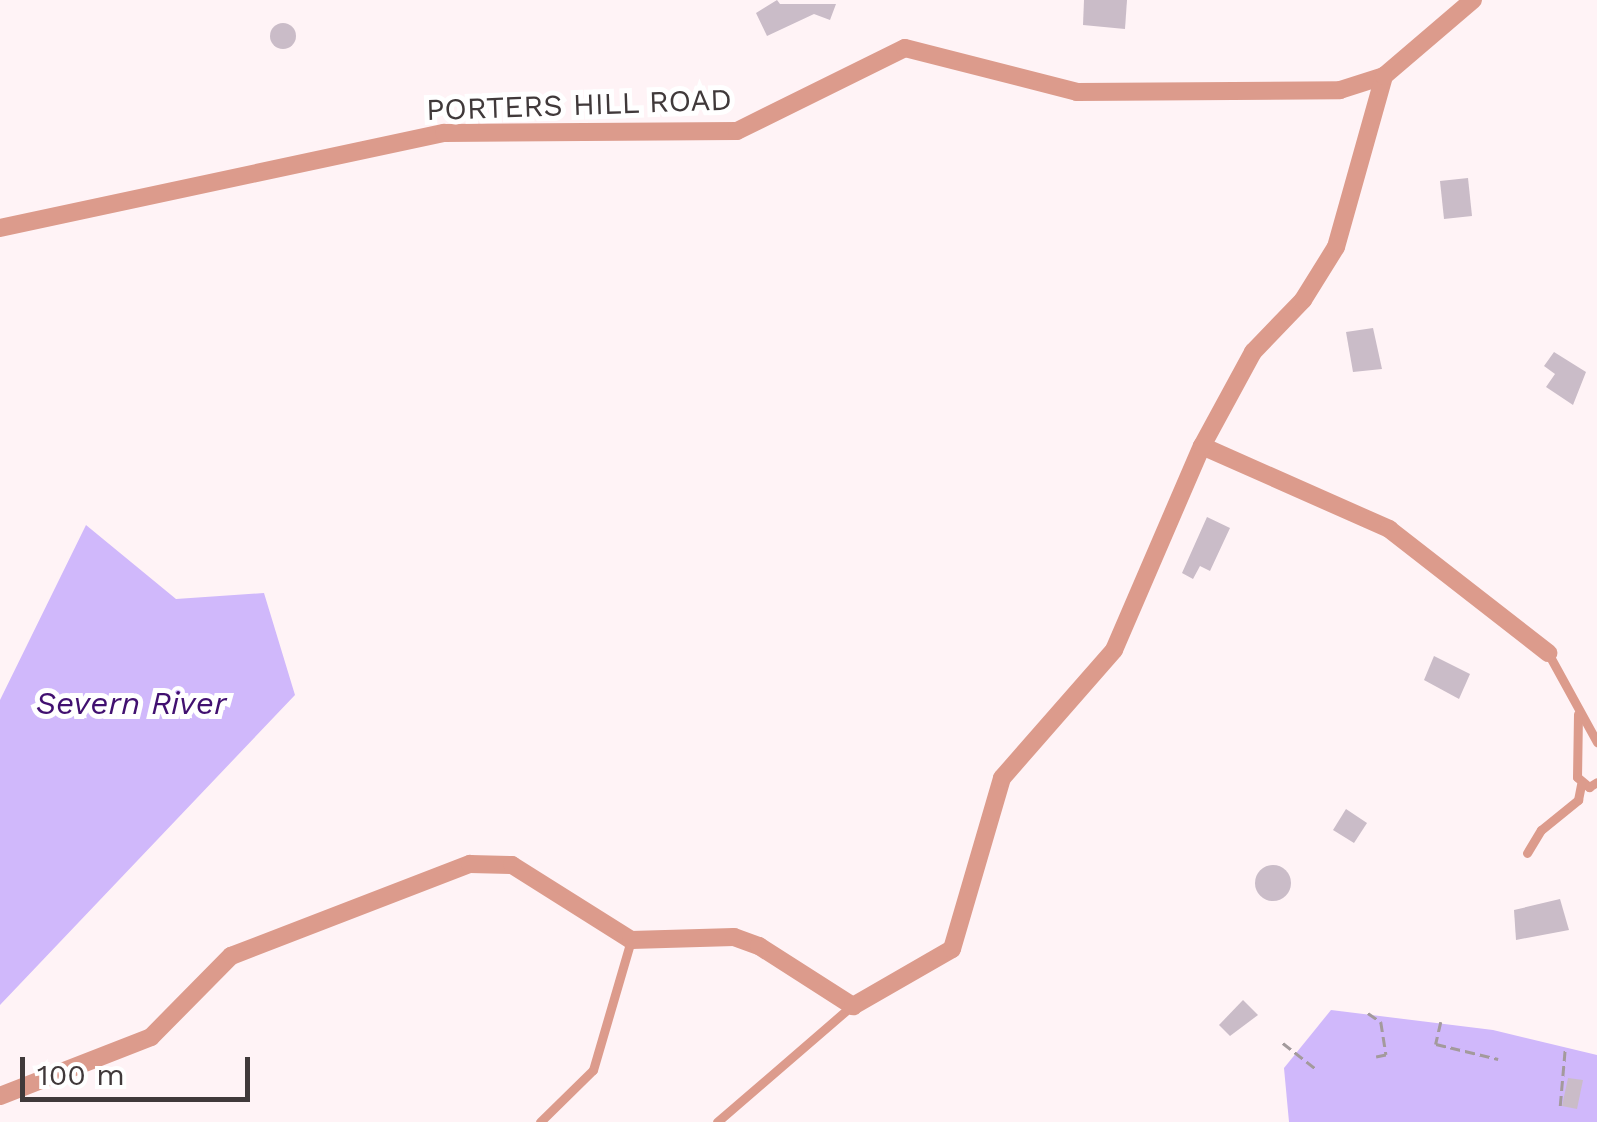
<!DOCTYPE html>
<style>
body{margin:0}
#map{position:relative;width:1597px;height:1122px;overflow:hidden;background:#fff3f6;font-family:"Work Sans",sans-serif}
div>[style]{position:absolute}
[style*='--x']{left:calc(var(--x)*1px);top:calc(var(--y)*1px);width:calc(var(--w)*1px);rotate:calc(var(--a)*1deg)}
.water>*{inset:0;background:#d0b8fb}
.building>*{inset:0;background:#cabcc8}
.round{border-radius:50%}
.path>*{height:2.5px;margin-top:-1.25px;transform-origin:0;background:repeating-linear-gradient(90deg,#a39a9c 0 10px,transparent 0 15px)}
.service>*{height:9px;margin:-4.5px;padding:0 4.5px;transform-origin:4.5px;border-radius:4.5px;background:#dc9b8c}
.minor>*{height:18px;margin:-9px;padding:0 9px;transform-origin:9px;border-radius:9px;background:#dc9b8c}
span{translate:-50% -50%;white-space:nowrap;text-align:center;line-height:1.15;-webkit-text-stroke:10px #fff;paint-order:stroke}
.street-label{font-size:30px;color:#40393a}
.water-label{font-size:32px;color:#411070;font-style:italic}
.scale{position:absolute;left:20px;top:1057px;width:230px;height:45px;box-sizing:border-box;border:5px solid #40393a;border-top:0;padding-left:12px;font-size:30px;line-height:35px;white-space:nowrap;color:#40393a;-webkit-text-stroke:8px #fff;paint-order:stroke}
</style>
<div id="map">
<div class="water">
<i style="clip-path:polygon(86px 525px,176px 599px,264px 593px,295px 695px,0 1005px,0 700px)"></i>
<i style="clip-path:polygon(1331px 1010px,1493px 1030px,1597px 1055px,1597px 1122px,1289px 1122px,1284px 1068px)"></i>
</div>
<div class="building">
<i style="clip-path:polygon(777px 0,780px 4px,836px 4px,830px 20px,814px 14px,767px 36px,756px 13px)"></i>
<i style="clip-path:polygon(1084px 0,1127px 0,1125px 29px,1083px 25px)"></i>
<i class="round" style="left:270px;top:23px;width:26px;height:26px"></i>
<i style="clip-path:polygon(1468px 178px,1472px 216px,1444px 219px,1440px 181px)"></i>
<i style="clip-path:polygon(1373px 328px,1382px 369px,1353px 372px,1346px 332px)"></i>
<i style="clip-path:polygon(1554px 352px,1586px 372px,1573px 405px,1546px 387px,1555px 374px,1544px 366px)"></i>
<i style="clip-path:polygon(1207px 517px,1230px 528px,1210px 571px,1200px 566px,1193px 579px,1182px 573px)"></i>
<i style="clip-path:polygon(1434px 656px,1470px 674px,1459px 699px,1424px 680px)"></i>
<i style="clip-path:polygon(1346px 809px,1367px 823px,1354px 843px,1333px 830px)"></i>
<i class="round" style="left:1255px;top:865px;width:36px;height:36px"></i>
<i style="clip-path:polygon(1560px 899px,1569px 930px,1516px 940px,1514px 910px)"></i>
<i style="clip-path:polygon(1243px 1000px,1258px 1015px,1230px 1036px,1219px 1025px)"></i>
<i style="clip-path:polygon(1568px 1078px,1583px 1080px,1577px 1109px,1562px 1106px)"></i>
</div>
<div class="path">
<i style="--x:1368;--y:1013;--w:16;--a:35"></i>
<i style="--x:1381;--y:1022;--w:33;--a:81"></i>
<i style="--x:1386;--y:1055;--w:10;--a:169"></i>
<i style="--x:1441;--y:1022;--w:23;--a:103"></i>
<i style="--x:1436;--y:1044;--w:64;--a:13.6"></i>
<i style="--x:1283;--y:1043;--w:42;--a:38.2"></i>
<i style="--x:1560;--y:1106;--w:57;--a:-85"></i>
</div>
<div class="service">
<i style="--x:1548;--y:653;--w:102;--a:61.2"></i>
<i style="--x:1578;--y:714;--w:63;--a:90.9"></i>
<i style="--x:1577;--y:777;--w:16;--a:40"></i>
<i style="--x:1589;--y:787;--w:9;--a:-32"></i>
<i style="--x:1527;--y:853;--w:27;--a:-59"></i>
<i style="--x:1541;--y:830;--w:48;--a:-39"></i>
<i style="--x:1578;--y:800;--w:16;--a:-79"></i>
<i style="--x:540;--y:1122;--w:74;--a:-44.5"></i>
<i style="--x:593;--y:1070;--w:135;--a:-73.7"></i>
<i style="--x:717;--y:1122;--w:176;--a:-40.8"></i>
</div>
<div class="minor">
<i style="--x:0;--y:228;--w:454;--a:-12.1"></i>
<i style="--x:444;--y:133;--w:293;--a:-0.4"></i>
<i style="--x:737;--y:131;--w:187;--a:-26.3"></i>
<i style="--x:905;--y:48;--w:178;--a:14.3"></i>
<i style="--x:1077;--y:92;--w:263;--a:-0.4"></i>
<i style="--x:1340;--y:90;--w:46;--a:-17.7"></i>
<i style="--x:1202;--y:446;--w:205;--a:23.9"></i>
<i style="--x:1389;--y:529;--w:202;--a:37.9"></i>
<i style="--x:0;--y:1096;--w:162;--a:-21.3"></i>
<i style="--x:151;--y:1037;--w:114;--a:-45.4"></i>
<i style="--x:231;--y:956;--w:256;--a:-21.1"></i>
<i style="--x:470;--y:864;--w:42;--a:1.4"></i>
<i style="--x:512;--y:865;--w:141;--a:32.2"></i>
<i style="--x:631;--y:940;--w:103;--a:-1.7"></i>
<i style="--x:734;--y:937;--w:27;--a:20"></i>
<i style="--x:759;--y:946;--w:112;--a:32.6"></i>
<i style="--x:853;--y:1006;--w:114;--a:-29.9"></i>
<i style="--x:952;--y:949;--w:178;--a:-73.7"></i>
<i style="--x:1002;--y:778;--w:170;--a:-48.8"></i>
<i style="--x:1114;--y:650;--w:222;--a:-66.7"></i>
<i style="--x:1202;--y:446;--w:107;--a:-61.5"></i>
<i style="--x:1253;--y:352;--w:72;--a:-46.1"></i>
<i style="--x:1303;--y:300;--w:62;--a:-58.1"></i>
<i style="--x:1336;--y:247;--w:178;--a:-74.3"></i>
<i style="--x:1384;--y:76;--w:117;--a:-40.5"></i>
</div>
<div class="street-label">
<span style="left:579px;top:105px;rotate:-2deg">PORTERS HILL ROAD</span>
</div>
<div class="water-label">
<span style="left:131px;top:703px">Severn River</span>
</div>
<div class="scale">100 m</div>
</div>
